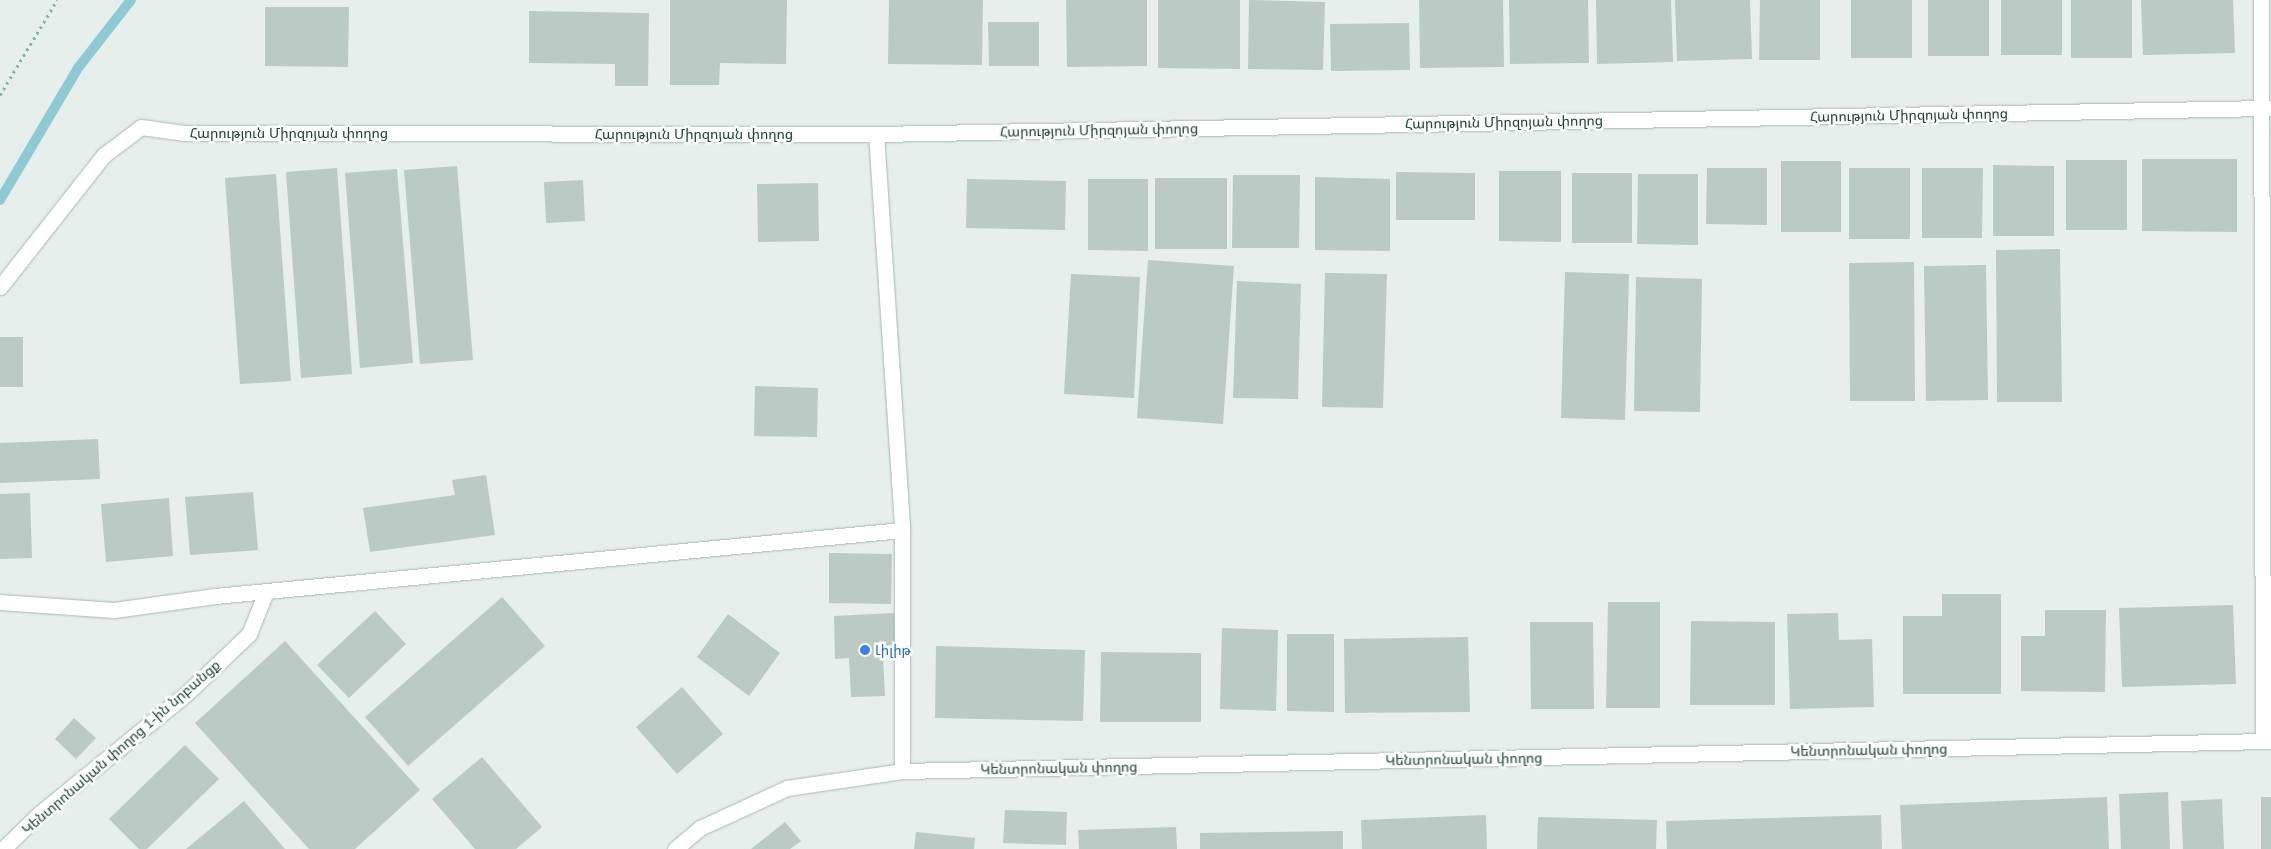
<!DOCTYPE html>
<meta charset="utf-8">
<style>
body{margin:0}
#map{position:relative;width:2271px;height:849px;overflow:hidden;background:#e6efeb;font-family:"PT Sans","Noto Sans Armenian",sans-serif}
div>[style]{position:absolute}
[style*='--x']{left:calc(var(--x)*1px);top:calc(var(--y)*1px);width:calc(var(--w)*1px);rotate:calc(var(--a)*1deg)}
.stream>*{height:10px;margin:-5px;padding:0 5px;transform-origin:5px;border-radius:5px;background:#8ec9d4}
.building>*{inset:0;background:#bbcac4}
.path>*{height:3px;margin-top:-1.5px;transform-origin:0;background:repeating-linear-gradient(90deg,#86b3a5 0 2.5px,transparent 0 6.5px)}
.roads{filter:drop-shadow(0 0 1px #a8b8b2) drop-shadow(0 0 1px #a8b8b2)}
.minor>*{height:15px;margin:-7.5px;padding:0 7.5px;transform-origin:7.5px;border-radius:7.5px;background:#fff}
.secondary>*{height:15px;margin:-7.5px;padding:0 7.5px;transform-origin:7.5px;border-radius:7.5px;background:#fff}
.dots>*{width:14px;height:14px;translate:-50% -50%;box-sizing:border-box;border:2px solid #f7fbf9;border-radius:50%}
span{translate:-50% -50%;white-space:nowrap;text-align:center;line-height:1.15;-webkit-text-stroke:5px #f7fbf9;paint-order:stroke}
.street-label{font-size:14px;color:#24423a}
.shop-label{font-size:14px;color:#366cbe}
.left{translate:0 -50%;text-align:left}
</style>
<div id="map">
<div class="stream">
<i style="--x:0;--y:200;--w:153;--a:-59.4"></i>
<i style="--x:78;--y:68;--w:86;--a:-52.1"></i>
</div>
<div class="building">
<i style="clip-path:polygon(670px 0,787px 0,786px 64px,720px 63px,719px 85px,670px 85px)"></i>
<i style="clip-path:polygon(889px 0,983px 0,982px 65px,888px 64px)"></i>
<i style="clip-path:polygon(1066px 0,1147px 0,1147px 66px,1067px 67px)"></i>
<i style="clip-path:polygon(1158px 0,1240px 0,1240px 69px,1158px 68px)"></i>
<i style="clip-path:polygon(1249px 0,1325px 2px,1323px 70px,1248px 69px)"></i>
<i style="clip-path:polygon(1419px 0,1503px 0,1504px 67px,1420px 68px)"></i>
<i style="clip-path:polygon(1509px 0,1588px 0,1589px 63px,1510px 64px)"></i>
<i style="clip-path:polygon(1596px 0,1671px 0,1673px 62px,1597px 64px)"></i>
<i style="clip-path:polygon(1675px 0,1750px 0,1752px 59px,1677px 61px)"></i>
<i style="clip-path:polygon(1760px 0,1820px 0,1820px 60px,1759px 60px)"></i>
<i style="clip-path:polygon(1851px 0,1912px 0,1912px 58px,1851px 58px)"></i>
<i style="clip-path:polygon(1928px 0,1989px 0,1989px 56px,1928px 56px)"></i>
<i style="clip-path:polygon(2001px 0,2062px 0,2062px 55px,2001px 55px)"></i>
<i style="clip-path:polygon(2071px 0,2132px 0,2132px 58px,2071px 58px)"></i>
<i style="clip-path:polygon(2141px 0,2233px 0,2235px 53px,2143px 55px)"></i>
<i style="clip-path:polygon(265px 7px,349px 7px,348px 67px,265px 66px)"></i>
<i style="clip-path:polygon(529px 11px,649px 13px,648px 86px,615px 86px,615px 64px,529px 63px)"></i>
<i style="clip-path:polygon(988px 22px,1039px 22px,1039px 66px,989px 66px)"></i>
<i style="clip-path:polygon(1409px 23px,1410px 70px,1331px 71px,1330px 24px)"></i>
<i style="clip-path:polygon(2142px 159px,2237px 159px,2237px 232px,2142px 231px)"></i>
<i style="clip-path:polygon(2066px 160px,2127px 160px,2127px 230px,2066px 230px)"></i>
<i style="clip-path:polygon(1781px 161px,1841px 161px,1841px 232px,1781px 232px)"></i>
<i style="clip-path:polygon(1993px 165px,2054px 166px,2054px 236px,1993px 236px)"></i>
<i style="clip-path:polygon(457px 166px,473px 360px,420px 364px,404px 170px)"></i>
<i style="clip-path:polygon(337px 168px,352px 374px,301px 378px,286px 172px)"></i>
<i style="clip-path:polygon(1707px 168px,1767px 168px,1767px 225px,1706px 224px)"></i>
<i style="clip-path:polygon(1849px 168px,1910px 168px,1910px 239px,1849px 239px)"></i>
<i style="clip-path:polygon(1922px 168px,1983px 168px,1982px 238px,1922px 238px)"></i>
<i style="clip-path:polygon(397px 169px,413px 363px,360px 368px,345px 173px)"></i>
<i style="clip-path:polygon(1499px 171px,1561px 171px,1561px 242px,1499px 241px)"></i>
<i style="clip-path:polygon(1396px 172px,1475px 173px,1475px 220px,1396px 220px)"></i>
<i style="clip-path:polygon(1572px 173px,1632px 173px,1632px 243px,1572px 243px)"></i>
<i style="clip-path:polygon(276px 174px,291px 381px,240px 384px,225px 178px)"></i>
<i style="clip-path:polygon(1638px 174px,1698px 174px,1698px 245px,1637px 244px)"></i>
<i style="clip-path:polygon(1233px 175px,1300px 175px,1299px 248px,1232px 248px)"></i>
<i style="clip-path:polygon(1315px 177px,1390px 179px,1390px 251px,1315px 250px)"></i>
<i style="clip-path:polygon(1155px 178px,1227px 178px,1227px 249px,1155px 249px)"></i>
<i style="clip-path:polygon(967px 179px,1066px 181px,1065px 230px,966px 228px)"></i>
<i style="clip-path:polygon(1088px 179px,1148px 179px,1148px 251px,1088px 250px)"></i>
<i style="clip-path:polygon(583px 180px,585px 221px,546px 223px,544px 182px)"></i>
<i style="clip-path:polygon(818px 183px,819px 241px,758px 242px,757px 184px)"></i>
<i style="clip-path:polygon(2060px 249px,2062px 402px,1997px 402px,1996px 250px)"></i>
<i style="clip-path:polygon(1148px 260px,1234px 266px,1223px 424px,1137px 418px)"></i>
<i style="clip-path:polygon(1914px 262px,1915px 401px,1850px 401px,1849px 263px)"></i>
<i style="clip-path:polygon(1986px 265px,1988px 400px,1926px 401px,1924px 266px)"></i>
<i style="clip-path:polygon(1565px 272px,1629px 274px,1625px 420px,1561px 418px)"></i>
<i style="clip-path:polygon(1325px 273px,1387px 274px,1383px 408px,1322px 407px)"></i>
<i style="clip-path:polygon(1071px 274px,1140px 277px,1134px 398px,1064px 394px)"></i>
<i style="clip-path:polygon(1636px 277px,1702px 279px,1700px 412px,1634px 411px)"></i>
<i style="clip-path:polygon(1237px 281px,1301px 284px,1298px 399px,1233px 398px)"></i>
<i style="clip-path:polygon(0 337px,23px 337px,23px 387px,0 387px)"></i>
<i style="clip-path:polygon(755px 386px,818px 388px,817px 437px,754px 436px)"></i>
<i style="clip-path:polygon(98px 439px,100px 479px,0 483px,0 443px)"></i>
<i style="clip-path:polygon(486px 475px,495px 535px,370px 552px,363px 508px,455px 495px,452px 480px)"></i>
<i style="clip-path:polygon(253px 492px,258px 550px,190px 555px,185px 497px)"></i>
<i style="clip-path:polygon(30px 493px,32px 558px,0 559px,0 494px)"></i>
<i style="clip-path:polygon(169px 498px,173px 556px,106px 562px,101px 504px)"></i>
<i style="clip-path:polygon(829px 553px,892px 554px,891px 604px,829px 603px)"></i>
<i style="clip-path:polygon(1942px 594px,2001px 594px,2001px 694px,1903px 694px,1903px 616px,1942px 616px)"></i>
<i style="clip-path:polygon(502px 597px,545px 646px,408px 766px,365px 717px)"></i>
<i style="clip-path:polygon(1608px 602px,1660px 602px,1660px 708px,1606px 708px)"></i>
<i style="clip-path:polygon(2233px 605px,2236px 684px,2122px 687px,2119px 608px)"></i>
<i style="clip-path:polygon(2045px 610px,2106px 610px,2105px 692px,2021px 691px,2021px 636px,2045px 636px)"></i>
<i style="clip-path:polygon(375px 611px,406px 644px,349px 698px,317px 665px)"></i>
<i style="clip-path:polygon(894px 613px,896px 656px,883px 657px,885px 696px,851px 697px,849px 658px,835px 659px,834px 616px)"></i>
<i style="clip-path:polygon(1838px 613px,1839px 640px,1872px 639px,1874px 707px,1790px 709px,1787px 614px)"></i>
<i style="clip-path:polygon(728px 614px,780px 653px,749px 696px,697px 657px)"></i>
<i style="clip-path:polygon(1691px 621px,1775px 622px,1775px 705px,1690px 705px)"></i>
<i style="clip-path:polygon(1530px 622px,1593px 622px,1594px 709px,1531px 709px)"></i>
<i style="clip-path:polygon(1222px 628px,1278px 630px,1276px 711px,1220px 709px)"></i>
<i style="clip-path:polygon(1287px 634px,1334px 634px,1334px 712px,1287px 711px)"></i>
<i style="clip-path:polygon(1468px 637px,1470px 712px,1345px 713px,1344px 639px)"></i>
<i style="clip-path:polygon(285px 641px,420px 790px,355px 849px,309px 849px,195px 723px)"></i>
<i style="clip-path:polygon(936px 646px,1085px 650px,1083px 721px,935px 718px)"></i>
<i style="clip-path:polygon(1101px 652px,1201px 653px,1201px 722px,1100px 722px)"></i>
<i style="clip-path:polygon(682px 687px,723px 734px,677px 774px,636px 727px)"></i>
<i style="clip-path:polygon(74px 718px,96px 738px,76px 759px,55px 739px)"></i>
<i style="clip-path:polygon(185px 745px,219px 779px,147px 849px,139px 849px,109px 819px)"></i>
<i style="clip-path:polygon(482px 757px,542px 827px,516px 849px,475px 849px,432px 799px)"></i>
<i style="clip-path:polygon(2168px 792px,2170px 849px,2121px 849px,2119px 794px)"></i>
<i style="clip-path:polygon(2107px 797px,2109px 849px,1902px 849px,1900px 805px)"></i>
<i style="clip-path:polygon(2261px 797px,2271px 797px,2271px 849px,2261px 849px)"></i>
<i style="clip-path:polygon(2222px 799px,2224px 849px,2183px 849px,2181px 801px)"></i>
<i style="clip-path:polygon(244px 801px,285px 849px,186px 849px)"></i>
<i style="clip-path:polygon(1005px 810px,1067px 812px,1066px 845px,1003px 843px)"></i>
<i style="clip-path:polygon(1486px 815px,1487px 849px,1362px 849px,1361px 820px)"></i>
<i style="clip-path:polygon(1881px 815px,1882px 849px,1667px 849px,1666px 821px)"></i>
<i style="clip-path:polygon(1538px 817px,1657px 820px,1656px 849px,1537px 849px)"></i>
<i style="clip-path:polygon(785px 822px,801px 841px,790px 849px,751px 849px)"></i>
<i style="clip-path:polygon(1176px 827px,1177px 849px,1079px 849px,1078px 830px)"></i>
<i style="clip-path:polygon(1343px 831px,1343px 849px,1200px 849px,1200px 833px)"></i>
<i style="clip-path:polygon(916px 832px,975px 838px,974px 849px,914px 849px)"></i>
</div>
<div class="path">
<i style="--x:0;--y:95;--w:111;--a:-59"></i>
</div>
<div class="roads">
<div class="minor">
<i style="--x:2261;--y:0;--w:741;--a:89.85"></i>
<i style="--x:876;--y:134;--w:397;--a:86.2"></i>
<i style="--x:902;--y:530;--w:241;--a:90"></i>
<i style="--x:0;--y:287;--w:168;--a:-51.8"></i>
<i style="--x:104;--y:155;--w:46;--a:-37.1"></i>
<i style="--x:141;--y:127;--w:43;--a:7.9"></i>
<i style="--x:184;--y:133;--w:692;--a:0.08"></i>
<i style="--x:876;--y:134;--w:1395;--a:-1.07"></i>
<i style="--x:0;--y:602;--w:114;--a:4"></i>
<i style="--x:114;--y:610;--w:102;--a:-7.9"></i>
<i style="--x:215;--y:596;--w:690;--a:-5.49"></i>
<i style="--x:3;--y:849;--w:52;--a:-44.2"></i>
<i style="--x:40;--y:813;--w:188;--a:-39.2"></i>
<i style="--x:186;--y:694;--w:87;--a:-43.6"></i>
<i style="--x:249;--y:634;--w:45;--a:-68"></i>
</div>
<div class="secondary">
<i style="--x:675;--y:849;--w:33;--a:-40"></i>
<i style="--x:700;--y:828;--w:96;--a:-24.7"></i>
<i style="--x:787;--y:788;--w:116;--a:-8.4"></i>
<i style="--x:902;--y:771;--w:1369;--a:-1.26"></i>
</div>
</div>
<div class="dots">
<i style="left:865px;top:650px;background:#3f7fe0"></i>
</div>
<div class="street-label">
<span style="left:1909px;top:115px;rotate:-1deg">Հարություն Միրզոյան փողոց</span>
<span style="left:1504px;top:122px;rotate:-1deg">Հարություն Միրզոյան փողոց</span>
<span style="left:1099px;top:130px;rotate:-1deg">Հարություն Միրզոյան փողոց</span>
<span style="left:289px;top:133px">Հարություն Միրզոյան փողոց</span>
<span style="left:694px;top:134px">Հարություն Միրզոյան փողոց</span>
<span style="left:121px;top:747px;rotate:-41deg">Կենտրոնական փողոց 1-ին նրբանցք</span>
<span style="left:1869px;top:750px;rotate:-1deg">Կենտրոնական փողոց</span>
<span style="left:1464px;top:759px;rotate:-1deg">Կենտրոնական փողոց</span>
<span style="left:1059px;top:768px;rotate:-1deg">Կենտրոնական փողոց</span>
</div>
<div class="shop-label">
<span class="left" style="left:875px;top:650px">Լիլիթ</span>
</div>
</div>
